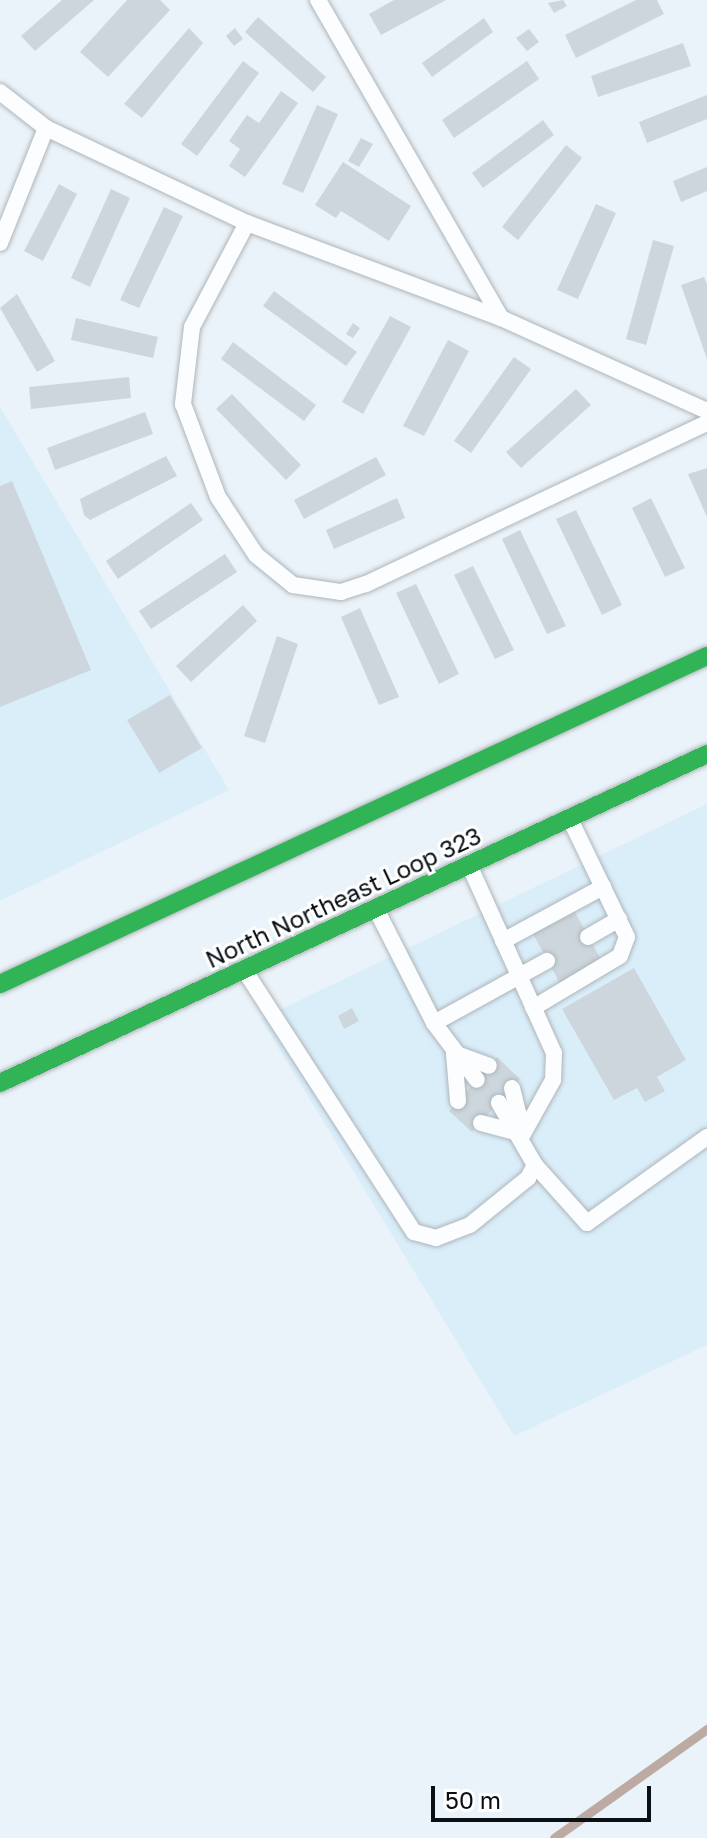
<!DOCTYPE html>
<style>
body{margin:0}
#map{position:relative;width:707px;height:1838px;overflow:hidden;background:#eaf3f9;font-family:"Golos Text",sans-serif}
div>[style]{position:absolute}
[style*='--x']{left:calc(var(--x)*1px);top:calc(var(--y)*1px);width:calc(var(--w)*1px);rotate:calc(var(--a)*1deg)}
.built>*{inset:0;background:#daeefa}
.stream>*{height:9px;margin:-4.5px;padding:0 4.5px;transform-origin:4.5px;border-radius:4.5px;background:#bdaaa3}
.building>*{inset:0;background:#ccd6dc}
.roads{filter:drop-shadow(0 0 2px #aeb5ba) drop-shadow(0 0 2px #aeb5ba)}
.lane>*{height:16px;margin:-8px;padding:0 8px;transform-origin:8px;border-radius:8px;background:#fcfdfe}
.fast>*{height:18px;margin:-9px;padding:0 9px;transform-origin:9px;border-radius:9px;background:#30b455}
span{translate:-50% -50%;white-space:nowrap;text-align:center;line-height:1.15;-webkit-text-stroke:6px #fff;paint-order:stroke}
.street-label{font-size:24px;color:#091015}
.scale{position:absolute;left:431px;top:1786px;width:220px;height:36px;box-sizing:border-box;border:4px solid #091015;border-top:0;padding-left:10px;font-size:24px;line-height:28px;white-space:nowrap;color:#091015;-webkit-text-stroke:6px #fff;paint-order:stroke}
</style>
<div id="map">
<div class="built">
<i style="clip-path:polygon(0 407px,229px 790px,0 901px)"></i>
<i style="clip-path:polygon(707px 804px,707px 1345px,514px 1436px,261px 1019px)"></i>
</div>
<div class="stream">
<i style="--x:554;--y:1838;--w:188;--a:-35.5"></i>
</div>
<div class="building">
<i style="clip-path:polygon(62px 0,94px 0,35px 51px,21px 36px)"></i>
<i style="clip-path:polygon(127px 0,160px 0,170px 10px,108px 77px,80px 52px)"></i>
<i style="clip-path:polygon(394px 0,446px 0,381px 35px,369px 14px)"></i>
<i style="clip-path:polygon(563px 0,567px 6px,554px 13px,548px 3px)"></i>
<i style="clip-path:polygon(636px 0,657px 0,664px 14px,576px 58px,565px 35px)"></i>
<i style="clip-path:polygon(258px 17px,326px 77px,313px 92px,245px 32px)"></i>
<i style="clip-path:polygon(484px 18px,493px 32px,432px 77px,422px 63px)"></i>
<i style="clip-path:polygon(189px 28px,203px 43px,142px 118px,124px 104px)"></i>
<i style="clip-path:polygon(235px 28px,243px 39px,234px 46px,226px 36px)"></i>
<i style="clip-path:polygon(529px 29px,539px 42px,527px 51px,516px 38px)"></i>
<i style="clip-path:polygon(683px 43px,691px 66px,598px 97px,591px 76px)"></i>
<i style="clip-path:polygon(243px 61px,259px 73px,197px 156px,181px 144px)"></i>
<i style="clip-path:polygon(527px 61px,539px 79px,454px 138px,442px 120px)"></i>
<i style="clip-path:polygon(281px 91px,298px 103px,245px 177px,229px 166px,240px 149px,229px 141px,247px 115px,259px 123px)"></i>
<i style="clip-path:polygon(707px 95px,707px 119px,647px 143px,639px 122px)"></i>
<i style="clip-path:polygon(317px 105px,338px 114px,303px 193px,282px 184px)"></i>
<i style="clip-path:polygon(543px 120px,554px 135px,483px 188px,472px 173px)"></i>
<i style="clip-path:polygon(361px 138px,373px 144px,359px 167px,348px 161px)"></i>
<i style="clip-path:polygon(566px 145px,582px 158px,518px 240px,502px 227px)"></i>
<i style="clip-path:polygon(343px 162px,411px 206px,389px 241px,341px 211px,336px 218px,315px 205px)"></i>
<i style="clip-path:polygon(707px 167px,707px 191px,681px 202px,673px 181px)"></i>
<i style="clip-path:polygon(59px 184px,77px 194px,43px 261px,24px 251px)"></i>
<i style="clip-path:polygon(111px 189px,130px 198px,90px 287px,71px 278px)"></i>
<i style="clip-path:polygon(596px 204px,616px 213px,578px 299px,557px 290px)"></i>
<i style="clip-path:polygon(164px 207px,183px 216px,139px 308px,120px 300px)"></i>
<i style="clip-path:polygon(653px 240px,674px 246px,646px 345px,626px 339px)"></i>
<i style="clip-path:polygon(704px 277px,707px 284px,707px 359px,681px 285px)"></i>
<i style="clip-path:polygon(274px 291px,357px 352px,346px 366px,263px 306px)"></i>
<i style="clip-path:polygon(17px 294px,55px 361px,37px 372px,0 308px)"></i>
<i style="clip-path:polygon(390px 316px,411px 327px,363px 414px,342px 402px)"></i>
<i style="clip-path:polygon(76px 318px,158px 337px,153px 358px,71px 340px)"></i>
<i style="clip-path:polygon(353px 323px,360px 328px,353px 338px,346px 334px)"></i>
<i style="clip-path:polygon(448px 340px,469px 351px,424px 436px,403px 426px)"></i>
<i style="clip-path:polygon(233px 342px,316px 405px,304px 421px,221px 359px)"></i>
<i style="clip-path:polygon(514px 357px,531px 369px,471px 453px,454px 441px)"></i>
<i style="clip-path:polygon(129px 377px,131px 398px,31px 409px,29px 387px)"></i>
<i style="clip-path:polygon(576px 389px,591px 405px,521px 468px,506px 452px)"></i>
<i style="clip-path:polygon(232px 394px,301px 465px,286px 480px,216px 409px)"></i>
<i style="clip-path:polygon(145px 412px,153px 434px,55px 470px,47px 448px)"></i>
<i style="clip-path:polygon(166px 456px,177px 476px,90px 520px,84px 515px,80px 499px)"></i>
<i style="clip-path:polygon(376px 457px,386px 475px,304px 519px,294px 500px)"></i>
<i style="clip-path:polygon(707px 468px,707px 517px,688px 474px)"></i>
<i style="clip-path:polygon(12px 481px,91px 670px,0 707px,0 486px)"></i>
<i style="clip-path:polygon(397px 498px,405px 518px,334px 549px,326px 530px)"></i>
<i style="clip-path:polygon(651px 498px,685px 568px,665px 577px,632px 508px)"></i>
<i style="clip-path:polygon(191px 503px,203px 520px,118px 579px,106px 561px)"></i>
<i style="clip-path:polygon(576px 510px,622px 605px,602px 615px,556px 519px)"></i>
<i style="clip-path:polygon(520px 530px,566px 626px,547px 634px,502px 539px)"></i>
<i style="clip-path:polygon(225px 554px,237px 572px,151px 629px,139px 611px)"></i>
<i style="clip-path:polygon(473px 566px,514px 650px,495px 659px,454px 575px)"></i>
<i style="clip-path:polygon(416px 584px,459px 674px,439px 684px,396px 593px)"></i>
<i style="clip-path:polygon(243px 605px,257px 621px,191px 682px,176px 666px)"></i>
<i style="clip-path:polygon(360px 608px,399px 697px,379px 705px,341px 617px)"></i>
<i style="clip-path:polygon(277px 636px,298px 644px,265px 743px,244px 736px)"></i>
<i style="clip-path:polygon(170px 695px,202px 748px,159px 773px,127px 720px)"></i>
<i style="clip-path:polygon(575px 912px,604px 965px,562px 987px,533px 934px)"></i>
<i style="clip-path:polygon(634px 968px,686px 1060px,657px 1077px,665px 1091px,645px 1102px,637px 1088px,614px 1100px,562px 1009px)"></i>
<i style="clip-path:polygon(352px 1008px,359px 1021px,344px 1029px,338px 1016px)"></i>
<i style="clip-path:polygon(497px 1057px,520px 1079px,472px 1132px,449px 1111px)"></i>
</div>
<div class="roads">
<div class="lane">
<i style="--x:318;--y:0;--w:367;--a:60.1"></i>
<i style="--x:0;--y:92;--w:58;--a:38"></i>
<i style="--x:46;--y:128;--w:222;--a:25.3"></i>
<i style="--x:247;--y:223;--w:271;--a:20.5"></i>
<i style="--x:501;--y:318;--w:226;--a:24.3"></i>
<i style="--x:247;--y:223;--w:118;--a:117.9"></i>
<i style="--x:192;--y:327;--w:78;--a:96.7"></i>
<i style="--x:183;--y:404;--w:99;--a:69.4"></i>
<i style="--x:218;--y:497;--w:69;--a:56.8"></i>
<i style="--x:256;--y:555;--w:48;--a:39"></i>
<i style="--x:293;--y:585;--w:49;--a:8.3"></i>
<i style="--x:341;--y:592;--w:26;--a:-18"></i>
<i style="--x:366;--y:584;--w:377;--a:-25.3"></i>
<i style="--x:0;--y:243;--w:124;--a:-68.2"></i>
<i style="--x:470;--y:867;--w:204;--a:65.7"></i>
<i style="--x:554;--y:1053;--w:27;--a:92"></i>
<i style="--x:553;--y:1080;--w:62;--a:119.1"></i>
<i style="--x:376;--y:909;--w:128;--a:63"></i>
<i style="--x:434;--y:1023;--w:71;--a:53"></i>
<i style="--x:588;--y:937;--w:36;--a:-30"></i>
<i style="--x:503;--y:941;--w:114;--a:-28.4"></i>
<i style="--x:245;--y:971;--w:311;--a:57.1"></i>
<i style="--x:414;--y:1232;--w:23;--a:15"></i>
<i style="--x:436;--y:1238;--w:36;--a:-21"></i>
<i style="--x:470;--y:1225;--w:75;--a:-39"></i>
<i style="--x:528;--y:1178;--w:15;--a:-62"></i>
<i style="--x:535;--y:1165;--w:72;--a:-120.1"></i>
<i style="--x:533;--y:1008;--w:101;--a:-30.9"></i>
<i style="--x:620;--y:956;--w:20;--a:-70"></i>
<i style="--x:627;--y:937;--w:129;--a:-115.8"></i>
<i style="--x:434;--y:1023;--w:129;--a:-28.8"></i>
<i style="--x:512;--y:1088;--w:45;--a:76"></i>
<i style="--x:458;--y:1101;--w:48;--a:-94.8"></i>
<i style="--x:454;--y:1053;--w:37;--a:20"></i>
<i style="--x:481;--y:1123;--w:43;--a:14.7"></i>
<i style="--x:535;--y:1165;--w:78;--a:48.1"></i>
<i style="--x:587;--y:1223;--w:148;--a:-35.6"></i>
</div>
<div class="fast">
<i style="--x:0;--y:984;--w:779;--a:-24.89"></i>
<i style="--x:0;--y:1083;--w:780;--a:-24.95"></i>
</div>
</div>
<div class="street-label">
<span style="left:343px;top:897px;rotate:-25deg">North Northeast Loop 323</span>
</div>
<div class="scale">50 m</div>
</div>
